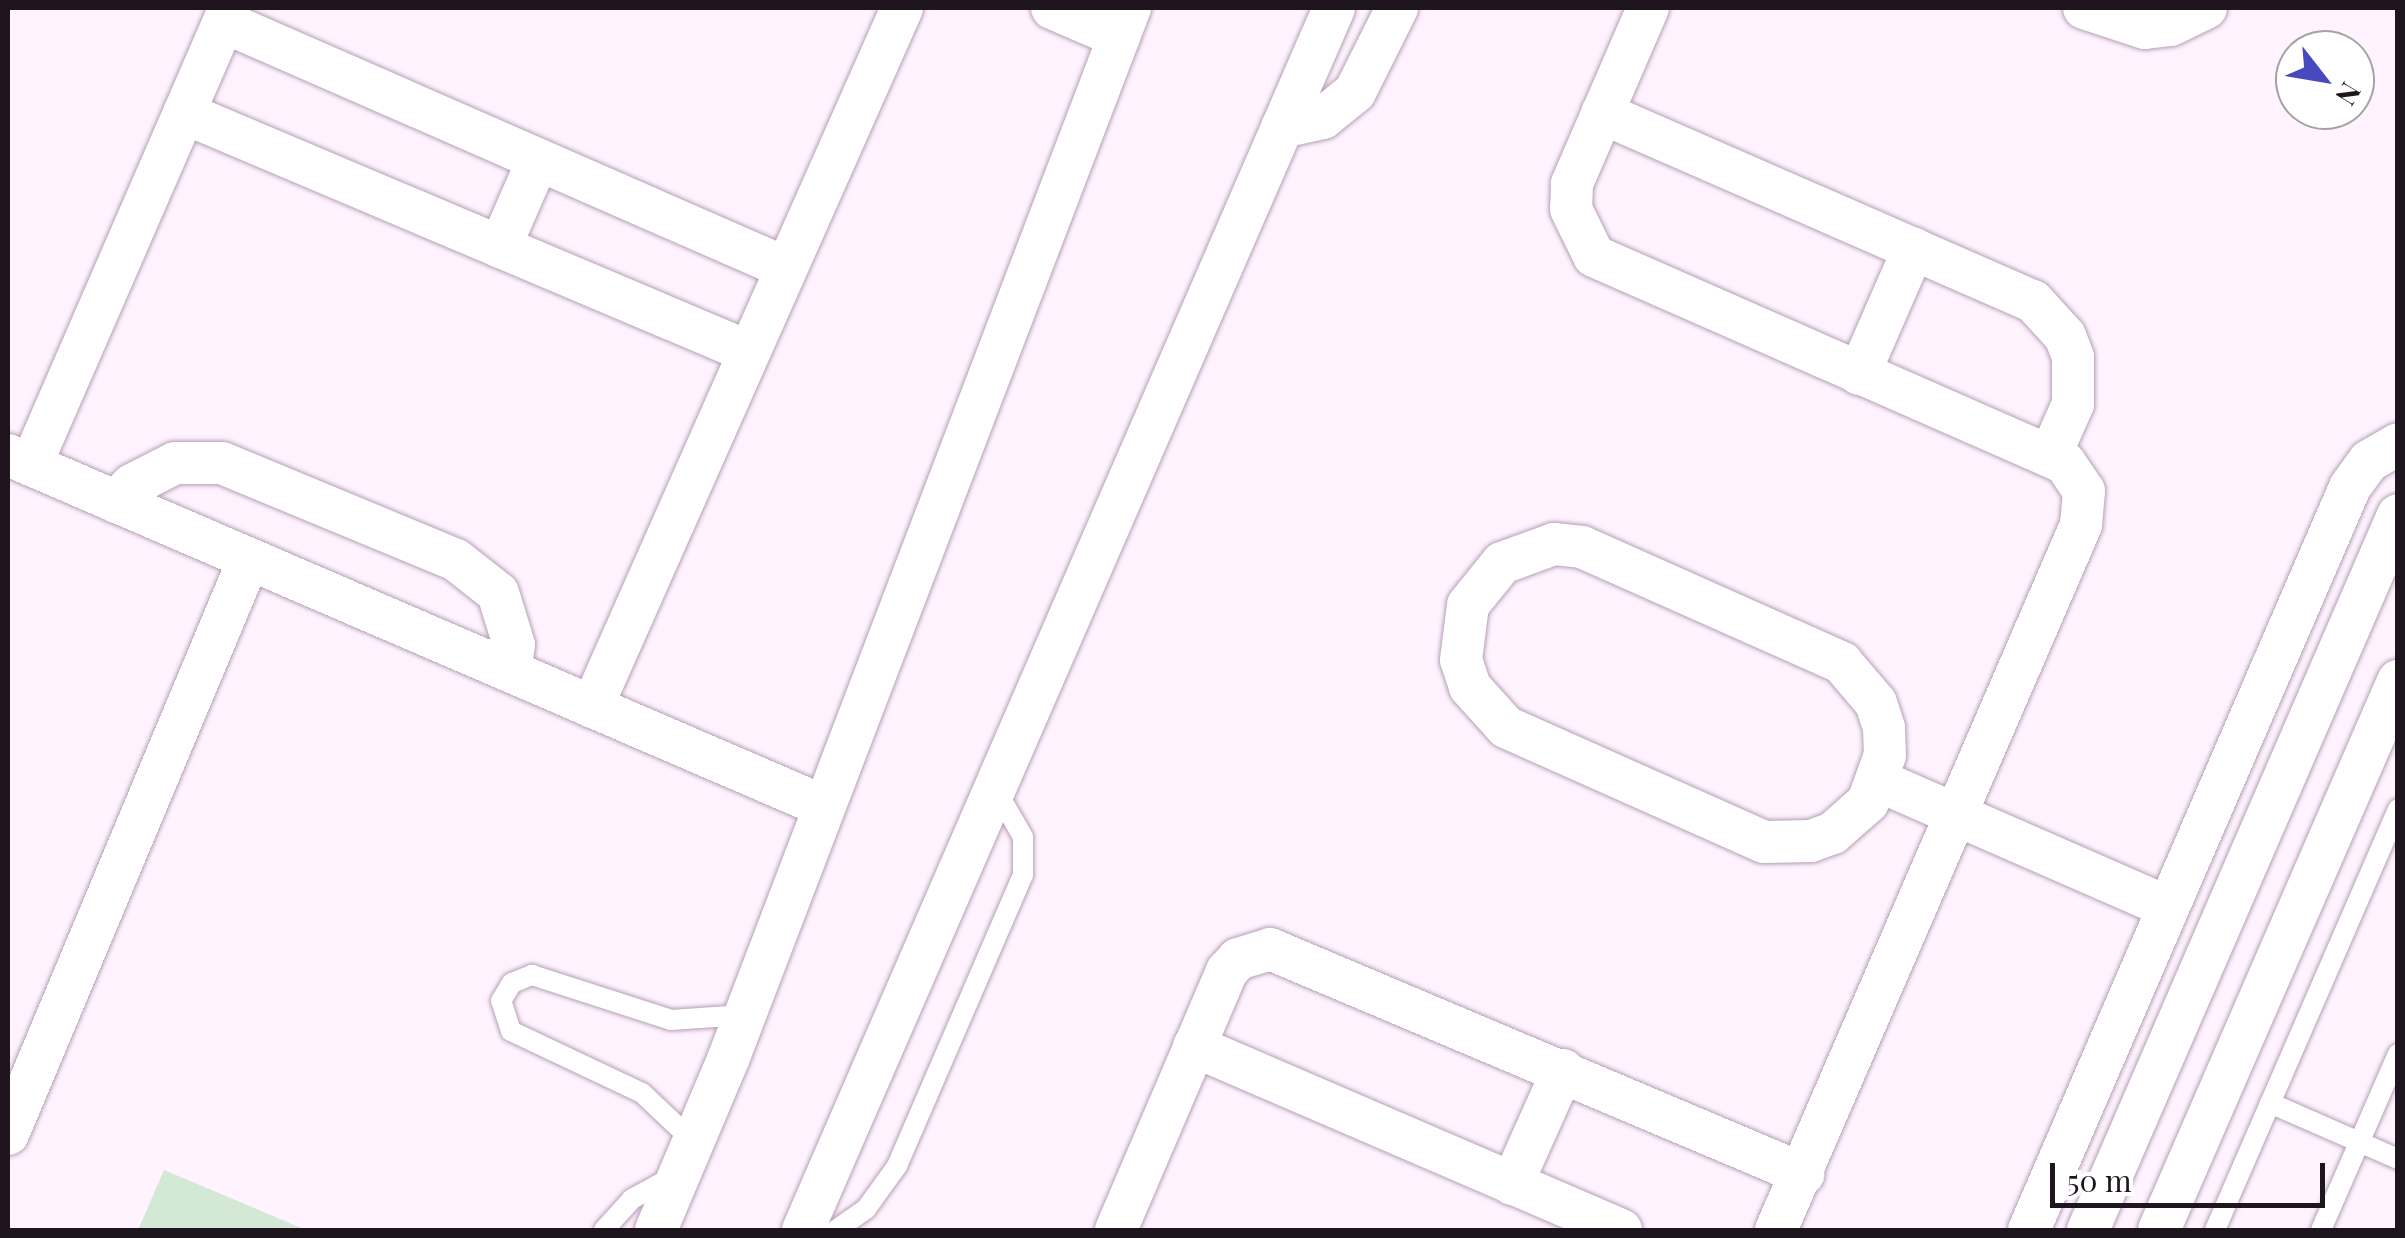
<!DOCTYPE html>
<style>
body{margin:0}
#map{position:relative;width:2405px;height:1238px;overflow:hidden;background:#fef3fe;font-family:"Playfair Display",serif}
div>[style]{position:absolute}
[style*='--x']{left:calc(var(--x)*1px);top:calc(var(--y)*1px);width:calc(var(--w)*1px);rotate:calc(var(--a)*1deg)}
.green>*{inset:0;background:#d3e8d5}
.roads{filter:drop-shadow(0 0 2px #b79eb7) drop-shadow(0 0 2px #b79eb7)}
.service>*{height:20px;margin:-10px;padding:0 10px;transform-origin:10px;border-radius:10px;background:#fff}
.minor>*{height:42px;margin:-21px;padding:0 21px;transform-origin:21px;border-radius:21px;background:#fff}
span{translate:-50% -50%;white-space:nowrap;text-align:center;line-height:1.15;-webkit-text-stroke:10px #fff;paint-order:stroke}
.frame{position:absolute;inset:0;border:10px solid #1e151e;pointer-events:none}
.north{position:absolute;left:2275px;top:30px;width:100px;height:100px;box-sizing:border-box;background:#fff;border:2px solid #a5a1a5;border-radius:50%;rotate:121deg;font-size:28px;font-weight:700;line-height:40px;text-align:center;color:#1e151e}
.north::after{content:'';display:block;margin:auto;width:35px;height:45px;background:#4749bf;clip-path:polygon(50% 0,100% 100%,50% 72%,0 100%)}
.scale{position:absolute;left:2050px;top:1163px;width:275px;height:45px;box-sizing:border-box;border:5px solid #1e151e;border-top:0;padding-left:12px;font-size:30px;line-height:35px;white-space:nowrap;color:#1e151e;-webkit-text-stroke:8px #fff;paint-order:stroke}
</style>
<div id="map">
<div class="green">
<i style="clip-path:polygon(164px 1170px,306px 1230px,138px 1230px)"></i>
</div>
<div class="roads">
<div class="service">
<i style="--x:2270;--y:1103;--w:140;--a:23.6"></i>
<i style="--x:694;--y:1142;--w:71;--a:-136.7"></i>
<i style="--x:642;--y:1093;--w:145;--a:-154.7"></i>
<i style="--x:511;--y:1031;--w:32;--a:-108"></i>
<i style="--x:501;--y:1001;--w:21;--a:-59"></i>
<i style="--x:512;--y:983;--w:22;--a:-22"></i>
<i style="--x:532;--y:975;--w:146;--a:17.9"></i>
<i style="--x:671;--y:1020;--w:73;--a:-3.9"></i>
<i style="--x:604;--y:1230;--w:42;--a:-47.9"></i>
<i style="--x:632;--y:1199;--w:48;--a:-28.7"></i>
<i style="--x:836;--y:1230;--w:37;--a:-35"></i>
<i style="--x:866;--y:1209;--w:53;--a:-54.2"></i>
<i style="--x:897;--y:1166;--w:317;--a:-66.6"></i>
<i style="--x:1023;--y:875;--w:38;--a:-90"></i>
<i style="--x:1023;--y:837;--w:56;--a:-119.7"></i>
<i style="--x:2215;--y:1230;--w:459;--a:-66.5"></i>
<i style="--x:2321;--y:1230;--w:192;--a:-66.4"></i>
</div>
<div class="minor">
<i style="--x:1052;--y:8;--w:73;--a:23.4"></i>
<i style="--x:1648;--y:8;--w:192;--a:113.4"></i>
<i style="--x:1572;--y:184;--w:25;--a:92"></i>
<i style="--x:1571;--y:209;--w:52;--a:63.9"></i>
<i style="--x:1594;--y:256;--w:514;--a:23.73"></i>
<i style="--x:2065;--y:463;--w:34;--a:56"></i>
<i style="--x:2084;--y:491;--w:34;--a:95"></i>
<i style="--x:2081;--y:525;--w:768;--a:113.39"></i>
<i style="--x:2084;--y:8;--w:64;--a:18.2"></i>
<i style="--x:2145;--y:28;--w:26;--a:-7"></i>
<i style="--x:2171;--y:25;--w:39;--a:-26"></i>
<i style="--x:224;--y:22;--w:613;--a:23.64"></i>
<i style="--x:184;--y:113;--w:613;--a:22.93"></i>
<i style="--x:1602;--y:113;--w:470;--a:23.6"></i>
<i style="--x:2033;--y:301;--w:47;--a:47.6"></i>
<i style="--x:2065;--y:336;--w:22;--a:69"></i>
<i style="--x:2073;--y:357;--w:47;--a:90"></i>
<i style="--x:2073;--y:404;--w:57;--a:113.9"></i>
<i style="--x:1282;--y:127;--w:42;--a:-12.4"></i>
<i style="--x:1323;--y:118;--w:41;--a:-39.1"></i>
<i style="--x:1355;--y:92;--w:94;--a:-63.4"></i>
<i style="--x:500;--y:247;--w:95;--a:-66.4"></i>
<i style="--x:1859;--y:374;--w:137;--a:-66.4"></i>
<i style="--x:8;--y:455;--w:887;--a:23.3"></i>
<i style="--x:31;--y:465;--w:498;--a:-66.5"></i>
<i style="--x:116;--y:502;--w:23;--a:-47"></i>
<i style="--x:132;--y:485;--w:48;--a:-27.1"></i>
<i style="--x:175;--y:463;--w:47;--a:0"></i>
<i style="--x:222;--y:463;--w:253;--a:22.5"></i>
<i style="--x:456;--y:560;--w:53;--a:38.2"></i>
<i style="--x:498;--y:593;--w:54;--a:72.9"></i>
<i style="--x:514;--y:645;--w:26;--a:99"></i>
<i style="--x:1554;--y:544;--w:28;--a:6"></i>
<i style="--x:1582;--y:547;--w:285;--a:24"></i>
<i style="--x:1842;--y:663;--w:52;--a:49.6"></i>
<i style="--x:1876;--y:703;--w:26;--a:72"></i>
<i style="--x:1884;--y:728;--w:27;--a:88"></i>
<i style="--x:1885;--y:755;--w:50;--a:109.9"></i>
<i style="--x:1868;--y:802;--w:47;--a:138.5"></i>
<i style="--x:1833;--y:833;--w:23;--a:160"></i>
<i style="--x:1811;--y:841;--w:47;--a:178.8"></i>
<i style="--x:1764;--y:842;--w:282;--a:-156"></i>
<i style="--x:1506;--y:727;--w:54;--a:-132"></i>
<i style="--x:1470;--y:687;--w:28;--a:-108"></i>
<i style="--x:1461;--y:660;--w:55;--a:-82.7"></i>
<i style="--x:1468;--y:605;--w:54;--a:-51"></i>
<i style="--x:1502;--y:563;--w:55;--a:-20.1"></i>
<i style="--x:592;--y:707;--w:765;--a:-66.08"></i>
<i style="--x:1879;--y:781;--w:315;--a:23.6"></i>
<i style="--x:1194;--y:1046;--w:465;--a:23.3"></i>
<i style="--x:8;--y:1134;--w:623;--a:-67.26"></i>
<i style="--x:1512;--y:1184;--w:125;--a:-65.9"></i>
<i style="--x:656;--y:1230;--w:188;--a:-67.1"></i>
<i style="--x:729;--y:1057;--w:1123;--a:-69.08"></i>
<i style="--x:803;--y:1230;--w:1332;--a:-66.51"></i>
<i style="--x:1116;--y:1230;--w:282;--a:-66.8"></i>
<i style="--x:1227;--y:971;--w:16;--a:-47"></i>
<i style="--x:1238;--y:959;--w:34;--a:-17"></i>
<i style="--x:1270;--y:949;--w:579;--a:22.89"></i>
<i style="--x:2029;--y:1230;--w:809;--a:-66.63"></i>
<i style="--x:2350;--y:487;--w:32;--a:-54"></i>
<i style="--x:2369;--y:461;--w:34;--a:-30"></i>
<i style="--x:2088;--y:1230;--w:779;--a:-66.56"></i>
<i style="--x:2159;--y:1230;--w:599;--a:-66.47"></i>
</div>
</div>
<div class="frame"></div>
<div class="north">N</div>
<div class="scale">50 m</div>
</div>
